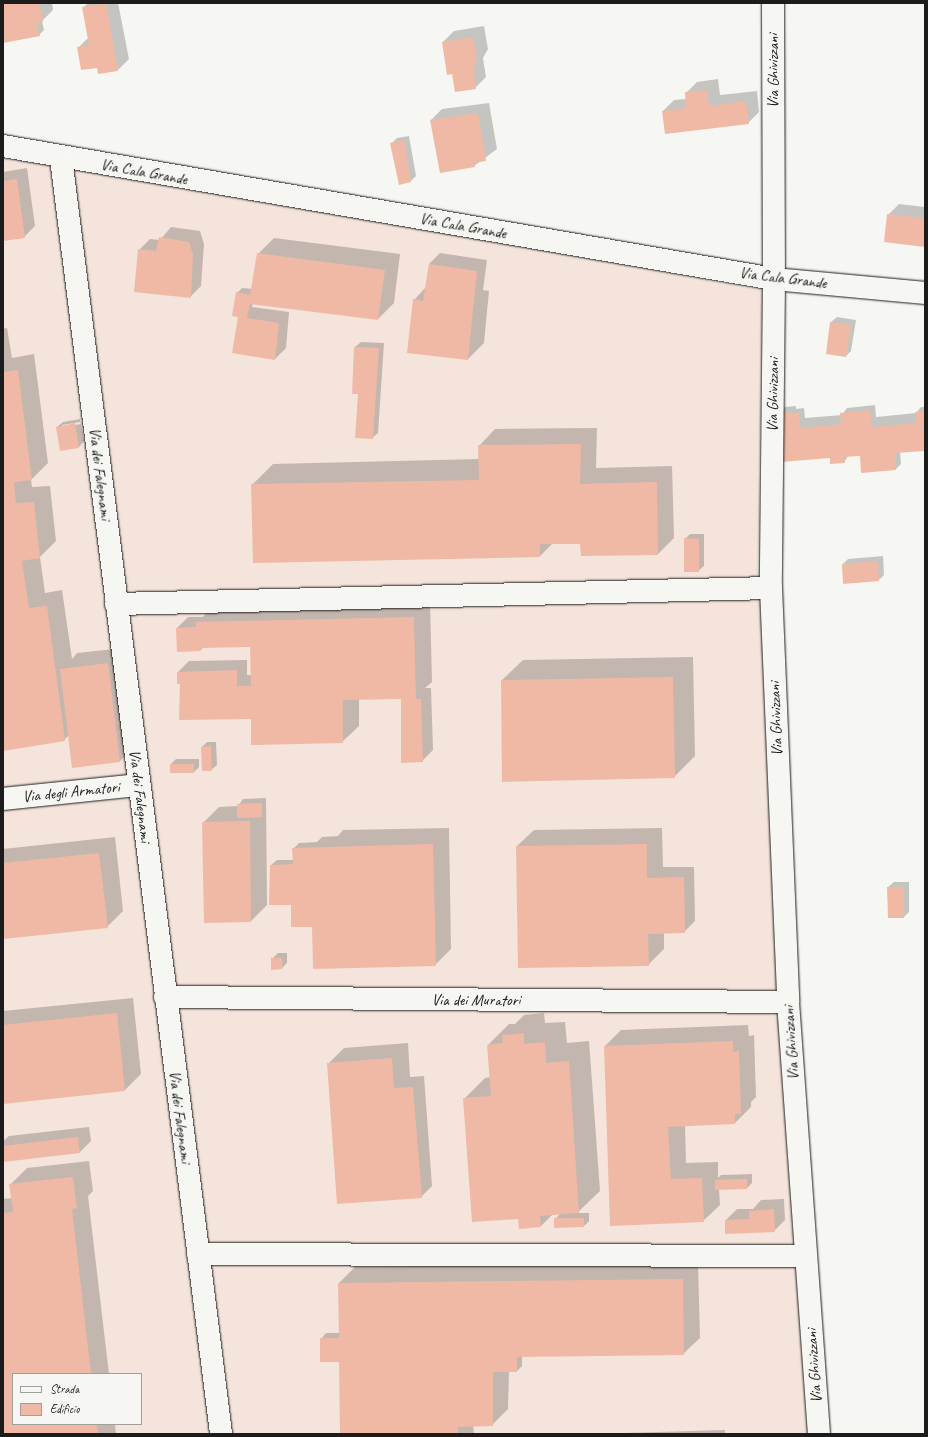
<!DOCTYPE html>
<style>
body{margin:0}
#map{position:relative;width:928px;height:1437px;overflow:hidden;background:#f6f6f2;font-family:Caveat,sans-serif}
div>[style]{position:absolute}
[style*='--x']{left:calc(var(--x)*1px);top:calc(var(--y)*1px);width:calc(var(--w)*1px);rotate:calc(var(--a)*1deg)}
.built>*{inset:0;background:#f4e4db}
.shadow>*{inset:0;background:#0003}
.building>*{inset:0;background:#f0b9a5}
.roads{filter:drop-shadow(0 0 1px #1c1c1c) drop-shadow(0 0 1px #1c1c1c)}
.minor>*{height:22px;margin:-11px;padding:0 11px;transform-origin:11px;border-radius:11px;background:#f6f6f2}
span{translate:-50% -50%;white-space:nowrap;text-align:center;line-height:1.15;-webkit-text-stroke:3px #f6f6f2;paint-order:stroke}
.street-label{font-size:16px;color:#1c1c1c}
.frame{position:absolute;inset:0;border:4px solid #1c1c1c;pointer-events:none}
.legend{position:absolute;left:12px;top:1373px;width:130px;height:52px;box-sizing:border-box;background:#f6f6f2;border:1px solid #9f9f9c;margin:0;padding:5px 7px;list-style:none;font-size:12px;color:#1c1c1c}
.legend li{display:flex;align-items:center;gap:8px;height:20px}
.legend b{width:20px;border:1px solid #9f9f9c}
</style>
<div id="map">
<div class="built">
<i style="clip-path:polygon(evenodd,3px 151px,762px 290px,758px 570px,812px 1434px,3px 1434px,3px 151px,13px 1374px,141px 1374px,141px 1424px,13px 1424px,13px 1374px)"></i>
</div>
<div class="shadow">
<i style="clip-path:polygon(3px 3px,52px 3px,53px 10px,42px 21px,44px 30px,39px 35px,3px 42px)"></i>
<i style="clip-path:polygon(88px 3px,118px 3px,129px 59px,118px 70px,98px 66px,78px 48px,89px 37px,83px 8px)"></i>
<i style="clip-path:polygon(484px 26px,488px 49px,483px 58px,486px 77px,475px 88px,453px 73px,443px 42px,454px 31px)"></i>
<i style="clip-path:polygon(718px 79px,720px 95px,757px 91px,759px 112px,748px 123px,663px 111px,674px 100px,686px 99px,686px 93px,697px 82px)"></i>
<i style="clip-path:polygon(489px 103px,497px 149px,474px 166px,431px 120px,442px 109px)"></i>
<i style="clip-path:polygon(409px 136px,416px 176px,411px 181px,391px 144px,397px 138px)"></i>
<i style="clip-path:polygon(27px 168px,35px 226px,24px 237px,3px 240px,3px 172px)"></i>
<i style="clip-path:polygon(899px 204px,925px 207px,925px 246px,888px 215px)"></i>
<i style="clip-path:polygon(171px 227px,200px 231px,204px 244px,201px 286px,190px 297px,139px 250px,150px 239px,160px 240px)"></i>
<i style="clip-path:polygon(274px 238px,400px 254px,394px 303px,378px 319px,253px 303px,252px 307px,289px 312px,286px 348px,275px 359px,239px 318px,237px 293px,242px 288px,253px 289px,258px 254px)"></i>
<i style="clip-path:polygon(440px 253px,487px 260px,483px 290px,489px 291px,484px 343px,468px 359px,414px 300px,426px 287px,429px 264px)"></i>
<i style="clip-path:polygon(837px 317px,856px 320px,851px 351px,846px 356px,831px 322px)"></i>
<i style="clip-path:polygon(7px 328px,12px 358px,34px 354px,48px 463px,31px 480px,32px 487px,50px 486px,56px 541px,40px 557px,45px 593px,62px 590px,72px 659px,77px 653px,124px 648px,136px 745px,120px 761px,69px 735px,64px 740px,3px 750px,3px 329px)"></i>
<i style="clip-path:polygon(361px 342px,384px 343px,378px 433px,372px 438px,359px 394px,353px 393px,355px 347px)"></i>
<i style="clip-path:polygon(875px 405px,876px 417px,916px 413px,921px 407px,925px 407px,925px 449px,900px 451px,901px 464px,896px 469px,863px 454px,849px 455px,844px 462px,831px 459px,779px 412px,785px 407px,796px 406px,796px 409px,804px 408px,805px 418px,842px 415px,847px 408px)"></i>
<i style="clip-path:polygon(evenodd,80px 419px,84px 441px,79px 447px,61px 450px,57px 427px,63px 422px,80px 419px,80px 422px,81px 424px,62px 427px,62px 425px,80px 422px)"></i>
<i style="clip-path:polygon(597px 428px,596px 468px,672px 466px,674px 538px,658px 554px,581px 543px,553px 543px,540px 556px,252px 485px,273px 464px,479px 459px,479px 446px,495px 429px)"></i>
<i style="clip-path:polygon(690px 534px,704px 534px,704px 566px,698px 571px,685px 539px)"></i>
<i style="clip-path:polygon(883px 556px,884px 575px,879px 580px,844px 583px,843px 564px,848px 559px)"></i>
<i style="clip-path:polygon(430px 601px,432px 682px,425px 688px,431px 688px,433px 750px,422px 761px,404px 698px,359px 699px,359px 726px,342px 742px,252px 717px,181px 683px,178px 672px,189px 661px,247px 660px,247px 675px,251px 675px,251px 646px,204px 647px,200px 650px,177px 628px,188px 617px,203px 617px,208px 611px)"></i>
<i style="clip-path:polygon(693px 657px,695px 756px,674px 777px,502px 680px,523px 660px)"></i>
<i style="clip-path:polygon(207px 742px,216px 742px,217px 765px,211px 770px,202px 747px)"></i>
<i style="clip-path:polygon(176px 759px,199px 759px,199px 767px,194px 772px,171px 764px)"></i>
<i style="clip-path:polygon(266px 798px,267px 905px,251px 921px,205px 922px,203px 823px,219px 807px,238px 806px,243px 799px)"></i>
<i style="clip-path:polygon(449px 828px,451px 949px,435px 965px,313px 924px,292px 904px,271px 865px,277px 860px,294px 860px,293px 849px,299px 843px,317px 842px,322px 837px,338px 836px,343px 830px)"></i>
<i style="clip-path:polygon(662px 828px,663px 867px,694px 867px,695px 921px,684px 932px,664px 932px,664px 949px,648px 965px,517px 846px,534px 830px)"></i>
<i style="clip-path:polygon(115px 837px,123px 911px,107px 927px,3px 938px,3px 849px)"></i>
<i style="clip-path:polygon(894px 882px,909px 882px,909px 912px,904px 917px,888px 887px)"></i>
<i style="clip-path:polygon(278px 953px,287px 953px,287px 963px,282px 968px,272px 959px)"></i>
<i style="clip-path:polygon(133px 998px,141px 1074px,125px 1090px,3px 1103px,3px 1011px)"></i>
<i style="clip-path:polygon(544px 1013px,545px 1023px,565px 1022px,567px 1043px,589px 1041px,600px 1191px,577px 1213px,589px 1213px,589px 1221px,584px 1226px,555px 1219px,561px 1213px,553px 1214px,541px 1226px,519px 1218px,464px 1099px,485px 1078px,491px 1077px,488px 1045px,509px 1024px,515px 1024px,524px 1015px)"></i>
<i style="clip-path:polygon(748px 1025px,749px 1036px,754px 1035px,756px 1097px,751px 1102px,751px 1107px,735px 1123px,685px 1125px,686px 1163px,718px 1162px,718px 1178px,721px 1175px,752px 1174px,752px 1183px,747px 1188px,719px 1189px,720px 1205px,703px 1221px,611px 1225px,605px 1046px,621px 1030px)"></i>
<i style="clip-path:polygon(408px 1043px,410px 1077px,424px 1076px,432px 1186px,421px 1197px,328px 1064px,344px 1048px)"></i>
<i style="clip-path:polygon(89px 1127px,91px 1141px,80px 1152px,3px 1161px,3px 1141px,9px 1136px)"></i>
<i style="clip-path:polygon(89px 1161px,93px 1191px,88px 1196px,109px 1374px,13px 1374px,13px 1424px,115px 1424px,116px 1434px,3px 1434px,3px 1199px,12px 1198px,11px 1184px,27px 1168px)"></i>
<i style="clip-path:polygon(784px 1199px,785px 1220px,774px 1231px,726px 1233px,726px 1220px,737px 1209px,753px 1209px,761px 1200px)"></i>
<i style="clip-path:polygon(698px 1263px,700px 1338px,683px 1354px,522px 1356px,522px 1366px,517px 1371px,509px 1371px,508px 1409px,492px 1425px,473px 1425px,474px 1434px,340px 1434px,340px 1361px,321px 1339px,326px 1333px,339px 1333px,339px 1283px,355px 1267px)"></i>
<i style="clip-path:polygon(725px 1430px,725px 1434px,590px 1434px)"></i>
</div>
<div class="building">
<i style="clip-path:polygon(3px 3px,39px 3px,43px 22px,36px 23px,40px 36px,3px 43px)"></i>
<i style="clip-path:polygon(106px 3px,118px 71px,98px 74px,97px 68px,81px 70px,77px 47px,89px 45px,82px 7px)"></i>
<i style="clip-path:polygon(473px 37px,477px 61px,474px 61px,475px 68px,473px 68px,476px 89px,455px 92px,452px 74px,447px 75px,442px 42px)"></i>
<i style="clip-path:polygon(707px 90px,709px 106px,746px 101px,749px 124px,665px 134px,662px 111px,686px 108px,685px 92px)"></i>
<i style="clip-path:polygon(478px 113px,486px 161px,474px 163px,475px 167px,440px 173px,430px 120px)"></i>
<i style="clip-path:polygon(404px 140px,411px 182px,399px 185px,390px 143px)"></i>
<i style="clip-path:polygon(17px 179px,25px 238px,3px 241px,3px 181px)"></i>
<i style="clip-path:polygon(887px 214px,925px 218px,925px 247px,884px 242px)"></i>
<i style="clip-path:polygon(159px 237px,189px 242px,193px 255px,191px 298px,134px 292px,138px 249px,156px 251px)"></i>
<i style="clip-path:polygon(257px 253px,385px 270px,378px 320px,250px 304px,247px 318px,279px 323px,275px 360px,232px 353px,238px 317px,232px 316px,236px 292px,250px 295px)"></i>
<i style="clip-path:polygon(429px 264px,477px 271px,468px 360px,407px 353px,413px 299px,423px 301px)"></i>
<i style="clip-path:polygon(830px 322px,851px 325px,846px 357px,826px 354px)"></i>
<i style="clip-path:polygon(354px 347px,379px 348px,373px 439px,355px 438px,358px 394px,352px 394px)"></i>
<i style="clip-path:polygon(18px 370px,32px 480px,14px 482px,16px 503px,34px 502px,40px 558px,22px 561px,29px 608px,47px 606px,65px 741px,3px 751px,3px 372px)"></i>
<i style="clip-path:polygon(870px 410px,872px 427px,916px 423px,915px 412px,925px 412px,925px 451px,895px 453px,896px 470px,861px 473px,860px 456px,844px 457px,845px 463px,830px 464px,830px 458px,781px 462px,778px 412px,799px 413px,800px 428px,841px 424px,840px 413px)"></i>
<i style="clip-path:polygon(75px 423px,79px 448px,60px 451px,56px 427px)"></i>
<i style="clip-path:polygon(581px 444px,580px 484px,657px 482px,658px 555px,581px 556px,580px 544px,540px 544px,540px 557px,253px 563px,251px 484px,479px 480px,478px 445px)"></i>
<i style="clip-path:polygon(684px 538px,699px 539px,699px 572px,684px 572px)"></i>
<i style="clip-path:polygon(878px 561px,879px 581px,843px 584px,842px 564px)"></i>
<i style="clip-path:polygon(414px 617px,416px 699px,421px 699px,423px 762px,401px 763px,401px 699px,343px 700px,343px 743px,251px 745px,251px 719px,179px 720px,180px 684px,177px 684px,177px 672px,237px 670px,237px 686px,251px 686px,250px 647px,200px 648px,201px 651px,177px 652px,176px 628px,196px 627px,196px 622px)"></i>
<i style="clip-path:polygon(108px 663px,120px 762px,72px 768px,60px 669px)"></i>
<i style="clip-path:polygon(673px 677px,675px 778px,502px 782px,501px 680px)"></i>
<i style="clip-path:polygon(211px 746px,212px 771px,202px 771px,201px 747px)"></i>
<i style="clip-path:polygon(170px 764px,194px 764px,194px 773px,170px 773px)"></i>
<i style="clip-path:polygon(262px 803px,262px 817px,237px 818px,237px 804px)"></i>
<i style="clip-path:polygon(250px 821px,251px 922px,204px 923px,202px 822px)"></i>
<i style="clip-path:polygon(433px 844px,436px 966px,313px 969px,312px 927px,291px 927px,291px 905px,269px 905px,270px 865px,293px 864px,292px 848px)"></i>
<i style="clip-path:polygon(647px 844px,647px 878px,684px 877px,685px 933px,648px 934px,649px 966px,518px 968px,516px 846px)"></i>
<i style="clip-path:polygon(99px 853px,108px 928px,3px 939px,3px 863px)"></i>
<i style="clip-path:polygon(887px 887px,904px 887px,904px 918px,888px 918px)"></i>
<i style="clip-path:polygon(271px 958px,282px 958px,282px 969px,271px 970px)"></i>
<i style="clip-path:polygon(117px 1013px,125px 1091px,3px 1104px,3px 1025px)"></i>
<i style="clip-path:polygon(524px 1033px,524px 1044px,545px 1042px,546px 1063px,569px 1061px,579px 1213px,540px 1216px,541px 1227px,519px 1229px,518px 1219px,472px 1222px,463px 1098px,491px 1096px,487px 1045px,503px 1043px,502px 1035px)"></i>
<i style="clip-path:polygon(733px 1041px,733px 1052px,739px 1051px,741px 1114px,735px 1114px,735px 1124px,668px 1127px,671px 1179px,702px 1178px,704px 1222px,610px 1226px,604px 1046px)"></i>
<i style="clip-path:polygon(392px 1058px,394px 1088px,413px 1087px,422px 1198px,337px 1204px,327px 1063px)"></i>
<i style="clip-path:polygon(78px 1137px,80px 1153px,3px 1162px,3px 1146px)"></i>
<i style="clip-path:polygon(73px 1177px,77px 1208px,72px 1209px,91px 1374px,13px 1374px,13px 1424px,97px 1424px,98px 1434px,3px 1434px,3px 1213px,13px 1212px,9px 1184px)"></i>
<i style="clip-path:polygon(747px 1179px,747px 1189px,715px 1190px,715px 1180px)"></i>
<i style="clip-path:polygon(774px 1209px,775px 1232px,725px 1234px,725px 1220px,749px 1219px,749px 1211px)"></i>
<i style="clip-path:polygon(554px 1218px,584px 1218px,584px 1227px,554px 1228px)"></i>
<i style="clip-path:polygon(683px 1279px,684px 1355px,517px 1357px,517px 1372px,493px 1372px,493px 1426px,458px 1427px,458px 1434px,340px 1434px,339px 1362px,320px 1362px,320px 1338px,339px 1338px,338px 1283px)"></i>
</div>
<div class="roads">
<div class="minor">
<i style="--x:773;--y:3;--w:276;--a:89.8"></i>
<i style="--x:774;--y:279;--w:309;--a:90.6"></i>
<i style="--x:771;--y:588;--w:414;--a:87.6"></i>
<i style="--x:788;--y:1002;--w:433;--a:85.9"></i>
<i style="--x:3;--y:146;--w:782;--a:9.79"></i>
<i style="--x:774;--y:279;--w:152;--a:5.3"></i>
<i style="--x:61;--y:158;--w:1286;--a:82.85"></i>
<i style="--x:116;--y:604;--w:655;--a:-1.4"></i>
<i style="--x:3;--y:799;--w:136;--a:-5.9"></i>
<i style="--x:165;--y:997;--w:623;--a:0.46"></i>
<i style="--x:198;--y:1254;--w:608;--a:0.19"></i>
</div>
</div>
<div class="street-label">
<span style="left:773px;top:71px;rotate:-90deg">Via Ghivizzani</span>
<span style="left:144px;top:172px;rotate:10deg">Via Cala Grande</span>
<span style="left:463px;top:226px;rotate:10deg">Via Cala Grande</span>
<span style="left:783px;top:278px;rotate:7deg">Via Cala Grande</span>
<span style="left:773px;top:395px;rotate:-89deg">Via Ghivizzani</span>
<span style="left:100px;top:474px;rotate:83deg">Via dei Falegnami</span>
<span style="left:776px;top:719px;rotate:-92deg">Via Ghivizzani</span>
<span style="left:71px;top:792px;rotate:-6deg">Via degli Armatori</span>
<span style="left:140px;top:796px;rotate:83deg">Via dei Falegnami</span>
<span style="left:476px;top:1000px">Via dei Muratori</span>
<span style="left:791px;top:1043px;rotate:-94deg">Via Ghivizzani</span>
<span style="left:180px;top:1117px;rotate:83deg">Via dei Falegnami</span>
<span style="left:814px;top:1366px;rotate:-94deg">Via Ghivizzani</span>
</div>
<div class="frame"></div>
<ul class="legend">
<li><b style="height:5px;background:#f6f6f2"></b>Strada</li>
<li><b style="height:11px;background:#f0b9a5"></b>Edificio</li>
</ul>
</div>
